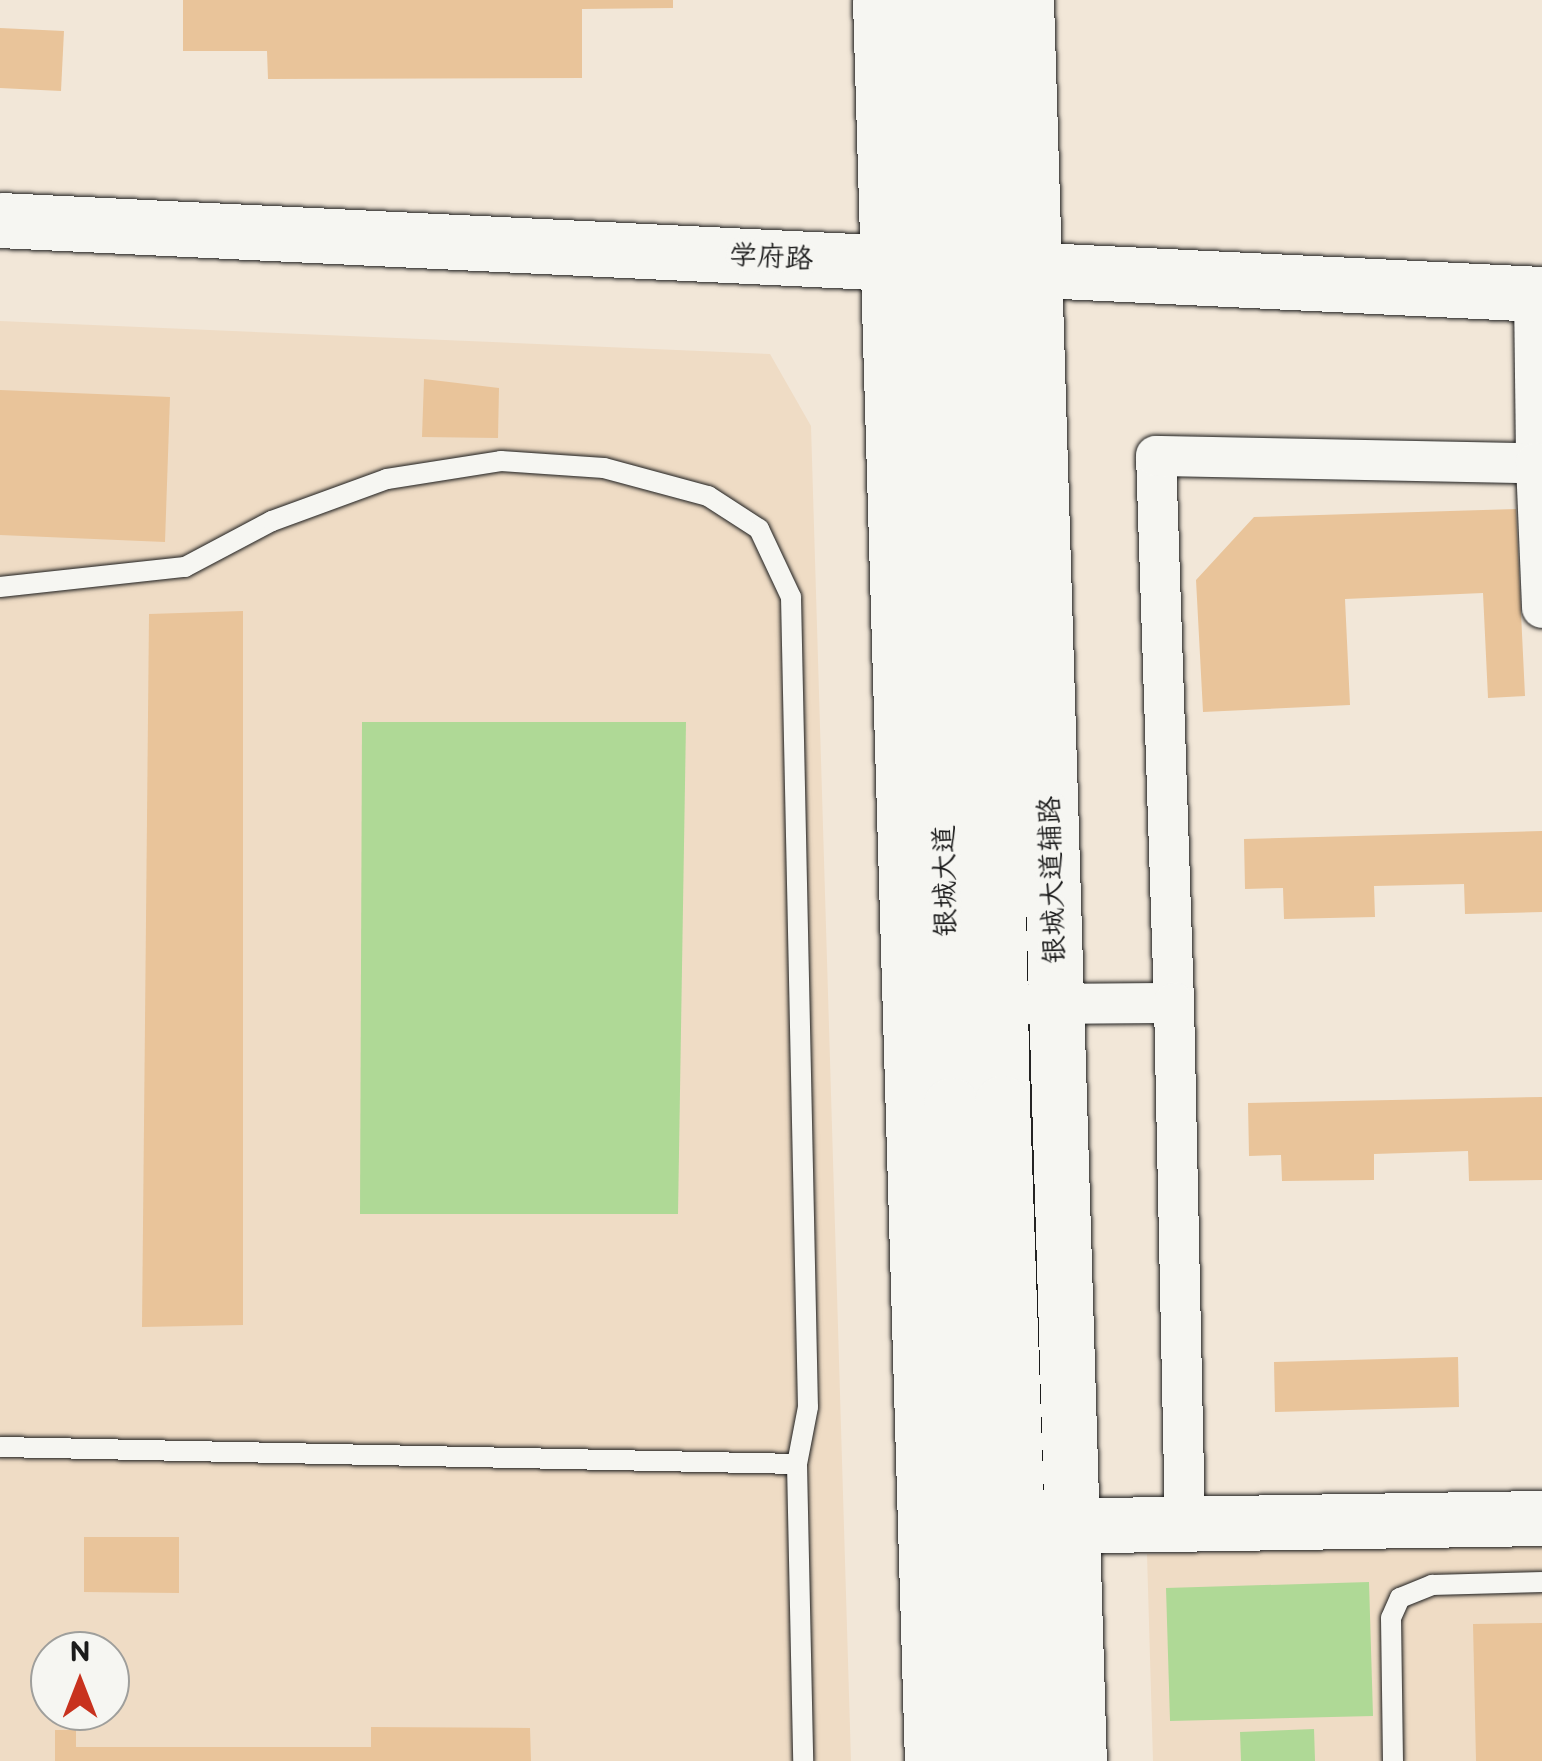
<!DOCTYPE html>
<meta charset="utf-8">
<style>
body{margin:0}
#map{position:relative;width:1542px;height:1761px;overflow:hidden;background:#f2e7d8;font-family:"Balsamiq Sans","LXGW WenKai TC",sans-serif}
div>[style]{position:absolute}
[style*='--x']{left:calc(var(--x)*1px);top:calc(var(--y)*1px);width:calc(var(--w)*1px);rotate:calc(var(--a)*1deg)}
.built>*{inset:0;background:#efdcc5}
.green>*{inset:0;background:#afd996}
.building>*{inset:0;background:#e9c49a}
.roads{filter:drop-shadow(0 0 2px #1c1c1c) drop-shadow(0 0 2px #1c1c1c)}
.lane>*{height:20px;margin:-10px;padding:0 10px;transform-origin:10px;border-radius:10px;background:#f6f6f2}
.street>*{height:40px;margin:-20px;padding:0 20px;transform-origin:20px;border-radius:20px;background:#f6f6f2}
.secondary>*{height:55px;margin:-27.5px;padding:0 27.5px;transform-origin:27.5px;border-radius:27.5px;background:#f6f6f2}
.primary>*{height:55px;margin:-27.5px;padding:0 27.5px;transform-origin:27.5px;border-radius:27.5px;background:#f6f6f2}
span{translate:-50% -50%;white-space:nowrap;text-align:center;line-height:1.15;-webkit-text-stroke:9px #f6f6f2;paint-order:stroke}
.street-label{font-size:28px;color:#1c1c1c}
.north{position:absolute;left:30px;top:1631px;width:100px;height:100px;box-sizing:border-box;background:#f6f6f2;border:2px solid #9f9f9c;border-radius:50%;rotate:0deg;font-size:28px;font-weight:700;line-height:40px;text-align:center;color:#1c1c1c}
.north::after{content:'';display:block;margin:auto;width:35px;height:45px;background:#c8321e;clip-path:polygon(50% 0,100% 100%,50% 72%,0 100%)}
</style>
<div id="map">
<div class="built">
<i style="clip-path:polygon(evenodd,0 321px,770px 354px,811px 426px,851px 1761px,0 1761px,0 321px,50px 1651px,110px 1651px,110px 1711px,50px 1711px,50px 1651px)"></i>
<i style="clip-path:polygon(1542px 1541px,1542px 1761px,1153px 1761px,1147px 1554px)"></i>
</div>
<div class="green">
<i style="clip-path:polygon(362px 722px,686px 722px,678px 1214px,360px 1214px)"></i>
<i style="clip-path:polygon(1369px 1582px,1373px 1716px,1170px 1721px,1166px 1588px)"></i>
<i style="clip-path:polygon(1314px 1729px,1315px 1761px,1241px 1761px,1240px 1732px)"></i>
</div>
<div class="building">
<i style="clip-path:polygon(183px 0,673px 0,673px 8px,582px 9px,582px 78px,268px 79px,267px 51px,183px 51px)"></i>
<i style="clip-path:polygon(0 28px,64px 31px,61px 91px,0 88px)"></i>
<i style="clip-path:polygon(424px 379px,499px 388px,498px 438px,422px 437px)"></i>
<i style="clip-path:polygon(0 390px,170px 397px,165px 542px,0 535px)"></i>
<i style="clip-path:polygon(1516px 509px,1525px 696px,1488px 698px,1483px 593px,1345px 599px,1350px 705px,1203px 712px,1196px 580px,1254px 517px)"></i>
<i style="clip-path:polygon(243px 611px,243px 1325px,142px 1327px,149px 614px)"></i>
<i style="clip-path:polygon(1542px 831px,1542px 912px,1465px 914px,1464px 884px,1374px 886px,1375px 917px,1284px 919px,1283px 888px,1245px 889px,1244px 839px)"></i>
<i style="clip-path:polygon(1542px 1097px,1542px 1180px,1469px 1181px,1468px 1151px,1374px 1154px,1374px 1180px,1282px 1181px,1281px 1155px,1249px 1156px,1248px 1103px)"></i>
<i style="clip-path:polygon(1458px 1357px,1459px 1407px,1275px 1412px,1274px 1362px)"></i>
<i style="clip-path:polygon(84px 1537px,179px 1537px,179px 1593px,84px 1592px)"></i>
<i style="clip-path:polygon(1542px 1623px,1542px 1761px,1476px 1761px,1473px 1624px)"></i>
<i style="clip-path:polygon(371px 1727px,530px 1728px,531px 1761px,55px 1761px,55px 1730px,76px 1730px,76px 1747px,371px 1747px)"></i>
</div>
<div class="roads">
<div class="lane">
<i style="--x:0;--y:587;--w:186;--a:-6.2"></i>
<i style="--x:185;--y:567;--w:98;--a:-27.9"></i>
<i style="--x:272;--y:521;--w:122;--a:-20.1"></i>
<i style="--x:387;--y:479;--w:115;--a:-9"></i>
<i style="--x:501;--y:461;--w:103;--a:3.9"></i>
<i style="--x:604;--y:468;--w:108;--a:15.1"></i>
<i style="--x:708;--y:496;--w:61;--a:32.9"></i>
<i style="--x:759;--y:529;--w:75;--a:64.8"></i>
<i style="--x:791;--y:597;--w:810;--a:88.8"></i>
<i style="--x:808;--y:1407;--w:58;--a:100.9"></i>
<i style="--x:797;--y:1464;--w:297;--a:88.8"></i>
<i style="--x:0;--y:1447;--w:797;--a:1.22"></i>
<i style="--x:1393;--y:1761;--w:143;--a:-90.8"></i>
<i style="--x:1391;--y:1618;--w:22;--a:-66"></i>
<i style="--x:1400;--y:1598;--w:35;--a:-22"></i>
<i style="--x:1432;--y:1585;--w:110;--a:-1.6"></i>
</div>
<div class="street">
<i style="--x:1534;--y:293;--w:170;--a:89.3"></i>
<i style="--x:1174;--y:1003;--w:547;--a:-91.88"></i>
<i style="--x:1156;--y:456;--w:380;--a:1.1"></i>
<i style="--x:1536;--y:463;--w:145;--a:87.6"></i>
<i style="--x:1029;--y:1004;--w:145;--a:-0.4"></i>
<i style="--x:1174;--y:1003;--w:520;--a:88.79"></i>
</div>
<div class="secondary">
<i style="--x:880;--y:0;--w:1762;--a:88.31"></i>
<i style="--x:1026;--y:0;--w:1762;--a:88.28"></i>
<i style="--x:0;--y:220;--w:1544;--a:2.75"></i>
<i style="--x:1039;--y:1526;--w:503;--a:-0.91"></i>
</div>
<div class="primary">
<i style="--x:928;--y:0;--w:1105;--a:88.81"></i>
<i style="--x:951;--y:1105;--w:656;--a:87.99"></i>
<i style="--x:980;--y:0;--w:1103;--a:88.86"></i>
<i style="--x:1002;--y:1103;--w:658;--a:88"></i>
</div>
</div>
<div class="street-label">
<span style="left:771px;top:258px;rotate:3deg">学府路</span>
<span style="left:1053px;top:880px;rotate:-92deg">银城大道辅路</span>
<span style="left:946px;top:881px;rotate:-91deg">银城大道</span>
</div>
<div class="north">N</div>
</div>
